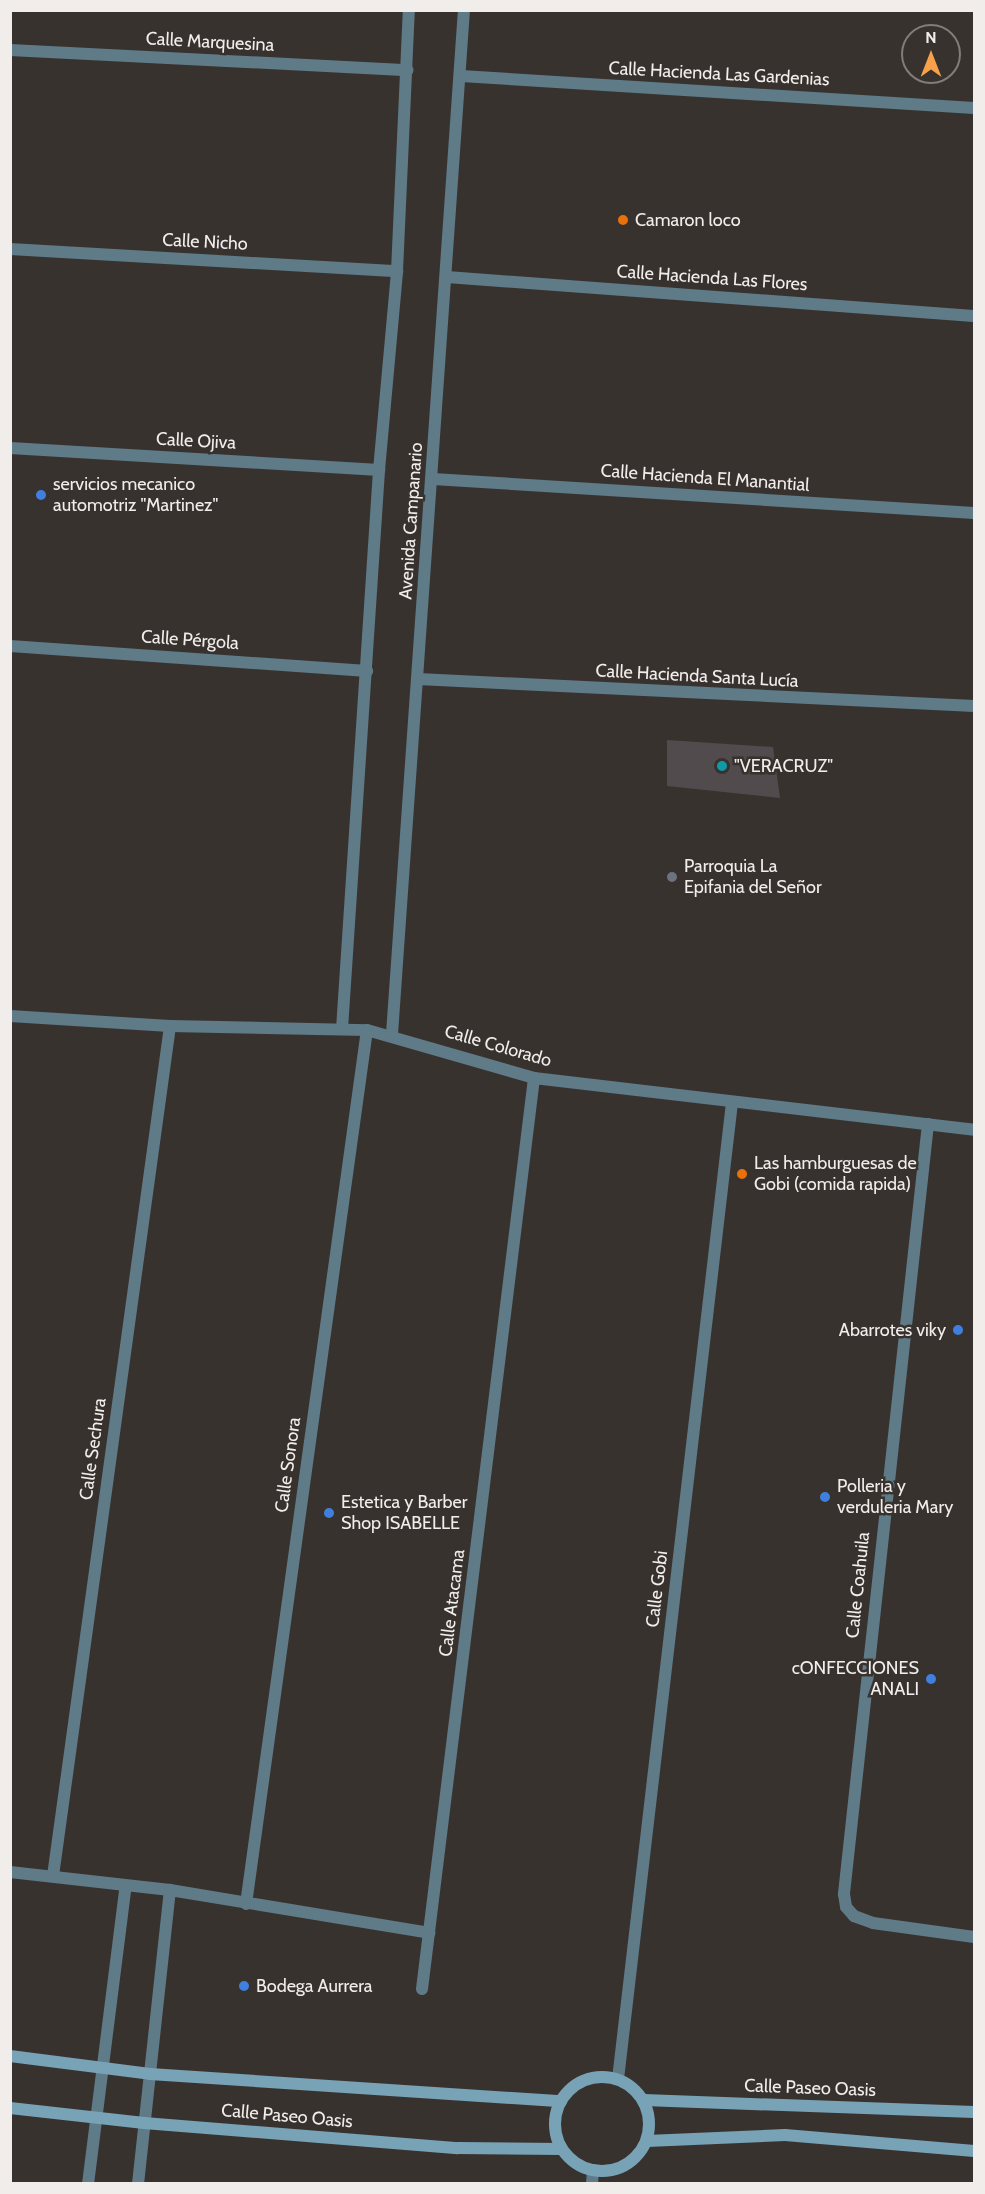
<!DOCTYPE html>
<meta charset="utf-8">
<style>
body{margin:0}
#map{position:relative;width:985px;height:2194px;overflow:hidden;background:#38322f;font-family:Cabin,sans-serif}
div>[style]{position:absolute}
[style*='--x']{left:calc(var(--x)*1px);top:calc(var(--y)*1px);width:calc(var(--w)*1px);rotate:calc(var(--a)*1deg)}
.building>*{inset:0;background:#524b4d}
.minor>*{height:12px;margin:-6px;padding:0 6px;transform-origin:6px;border-radius:6px;background:#607b88}
.tertiary>*{height:12px;margin:-6px;padding:0 6px;transform-origin:6px;border-radius:6px;background:#607b88}
.secondary>*{height:12px;margin:-6px;padding:0 6px;transform-origin:6px;border-radius:6px;background:#78a3b7}
.secondary>.ring{margin:-6px;padding:0;box-sizing:content-box;background:none;border:12px solid #78a3b7;border-radius:50%}
.dots>*{width:16px;height:16px;translate:-50% -50%;box-sizing:border-box;border:3px solid #38322f;border-radius:50%}
span{translate:-50% -50%;white-space:nowrap;text-align:center;line-height:1.15;-webkit-text-stroke:5px #38322f;paint-order:stroke}
.street-label{font-size:18px;color:#f1edeb}
.poi-label{font-size:18px;color:#f1edeb}
.left{translate:0 -50%;text-align:left}
.right{translate:-100% -50%;text-align:right}
.frame{position:absolute;inset:0;border:12px solid #f1edeb;pointer-events:none}
.north{position:absolute;left:901px;top:24px;width:60px;height:60px;box-sizing:border-box;background:#38322f;border:2px solid #827d7a;border-radius:50%;rotate:0deg;font-size:16px;font-weight:700;line-height:24px;text-align:center;color:#f1edeb}
.north::after{content:'';display:block;margin:auto;width:21px;height:27px;background:#f8a14a;clip-path:polygon(50% 0,100% 100%,50% 72%,0 100%)}
</style>
<div id="map">
<div class="building">
<i style="clip-path:polygon(667px 740px,773px 747px,780px 798px,667px 786px)"></i>
</div>
<div class="minor">
<i style="--x:10;--y:50;--w:398;--a:2.9"></i>
<i style="--x:461;--y:76;--w:514;--a:3.57"></i>
<i style="--x:10;--y:249;--w:388;--a:3.3"></i>
<i style="--x:447;--y:277;--w:528;--a:4.23"></i>
<i style="--x:10;--y:448;--w:370;--a:3.4"></i>
<i style="--x:433;--y:479;--w:542;--a:3.6"></i>
<i style="--x:10;--y:646;--w:358;--a:4"></i>
<i style="--x:418;--y:679;--w:557;--a:2.78"></i>
<i style="--x:928;--y:1124;--w:775;--a:96.23"></i>
<i style="--x:844;--y:1894;--w:13;--a:81"></i>
<i style="--x:846;--y:1907;--w:12;--a:48"></i>
<i style="--x:854;--y:1916;--w:20;--a:20"></i>
<i style="--x:873;--y:1923;--w:102;--a:7.9"></i>
<i style="--x:10;--y:1872;--w:161;--a:6.4"></i>
<i style="--x:170;--y:1890;--w:263;--a:9.4"></i>
<i style="--x:53;--y:1876;--w:858;--a:-82.16"></i>
<i style="--x:246;--y:1904;--w:882;--a:-82.12"></i>
<i style="--x:422;--y:1989;--w:918;--a:-82.99"></i>
<i style="--x:618;--y:2079;--w:983;--a:-83.34"></i>
<i style="--x:88;--y:2184;--w:301;--a:-82.8"></i>
<i style="--x:138;--y:2184;--w:296;--a:-83.8"></i>
<i style="--x:592;--y:2184;--w:14;--a:-86"></i>
</div>
<div class="tertiary">
<i style="--x:10;--y:1016;--w:160;--a:3.6"></i>
<i style="--x:170;--y:1026;--w:197;--a:1.2"></i>
<i style="--x:367;--y:1030;--w:174;--a:16"></i>
<i style="--x:534;--y:1078;--w:443;--a:6.7"></i>
<i style="--x:342;--y:1029;--w:560;--a:-86.21"></i>
<i style="--x:379;--y:470;--w:200;--a:-84.8"></i>
<i style="--x:397;--y:271;--w:261;--a:-87.4"></i>
<i style="--x:392;--y:1034;--w:1027;--a:-85.98"></i>
</div>
<div class="secondary">
<i style="--x:10;--y:2056;--w:141;--a:7.3"></i>
<i style="--x:150;--y:2074;--w:412;--a:3.8"></i>
<i class="ring" style="left:555px;top:2077px;width:82px;height:82px"></i>
<i style="--x:644;--y:2100;--w:330;--a:2.1"></i>
<i style="--x:10;--y:2108;--w:135;--a:6.4"></i>
<i style="--x:144;--y:2123;--w:315;--a:4.6"></i>
<i style="--x:458;--y:2148;--w:104;--a:0.6"></i>
<i style="--x:647;--y:2141;--w:138;--a:-2.5"></i>
<i style="--x:785;--y:2135;--w:190;--a:4.8"></i>
</div>
<div class="dots">
<i style="left:623px;top:220px;background:#e8710a"></i>
<i style="left:41px;top:495px;background:#3f7fe0"></i>
<i style="left:722px;top:766px;background:#0f9aa8"></i>
<i style="left:672px;top:877px;background:#6b7280"></i>
<i style="left:742px;top:1174px;background:#e8710a"></i>
<i style="left:958px;top:1330px;background:#3f7fe0"></i>
<i style="left:825px;top:1497px;background:#3f7fe0"></i>
<i style="left:329px;top:1513px;background:#3f7fe0"></i>
<i style="left:931px;top:1679px;background:#3f7fe0"></i>
<i style="left:244px;top:1986px;background:#3f7fe0"></i>
</div>
<div class="street-label">
<span style="left:210px;top:42px;rotate:3deg">Calle Marquesina</span>
<span style="left:719px;top:74px;rotate:3deg">Calle Hacienda Las Gardenias</span>
<span style="left:205px;top:242px;rotate:3deg">Calle Nicho</span>
<span style="left:712px;top:278px;rotate:4deg">Calle Hacienda Las Flores</span>
<span style="left:196px;top:441px;rotate:3deg">Calle Ojiva</span>
<span style="left:705px;top:478px;rotate:4deg">Calle Hacienda El Manantial</span>
<span style="left:411px;top:521px;rotate:-86deg">Avenida Campanario</span>
<span style="left:190px;top:640px;rotate:4deg">Calle Pérgola</span>
<span style="left:697px;top:676px;rotate:3deg">Calle Hacienda Santa Lucía</span>
<span style="left:498px;top:1046px;rotate:16deg">Calle Colorado</span>
<span style="left:93px;top:1449px;rotate:-82deg">Calle Sechura</span>
<span style="left:288px;top:1465px;rotate:-82deg">Calle Sonora</span>
<span style="left:858px;top:1585px;rotate:-84deg">Calle Coahuila</span>
<span style="left:657px;top:1589px;rotate:-83deg">Calle Gobi</span>
<span style="left:452px;top:1603px;rotate:-83deg">Calle Atacama</span>
<span style="left:810px;top:2088px;rotate:2deg">Calle Paseo Oasis</span>
<span style="left:287px;top:2116px;rotate:5deg">Calle Paseo Oasis</span>
</div>
<div class="poi-label">
<span class="left" style="left:635px;top:220px">Camaron loco</span>
<span class="left" style="left:53px;top:495px">servicios mecanico<br>automotriz "Martinez"</span>
<span class="left" style="left:734px;top:766px">"VERACRUZ"</span>
<span class="left" style="left:684px;top:877px">Parroquia La<br>Epifania del Señor</span>
<span class="left" style="left:754px;top:1174px">Las hamburguesas de<br>Gobi (comida rapida)</span>
<span class="right" style="left:946px;top:1330px">Abarrotes viky</span>
<span class="left" style="left:837px;top:1497px">Polleria y<br>verduleria Mary</span>
<span class="left" style="left:341px;top:1513px">Estetica y Barber<br>Shop ISABELLE</span>
<span class="right" style="left:919px;top:1679px">cONFECCIONES<br>ANALI</span>
<span class="left" style="left:256px;top:1986px">Bodega Aurrera</span>
</div>
<div class="frame"></div>
<div class="north">N</div>
</div>
